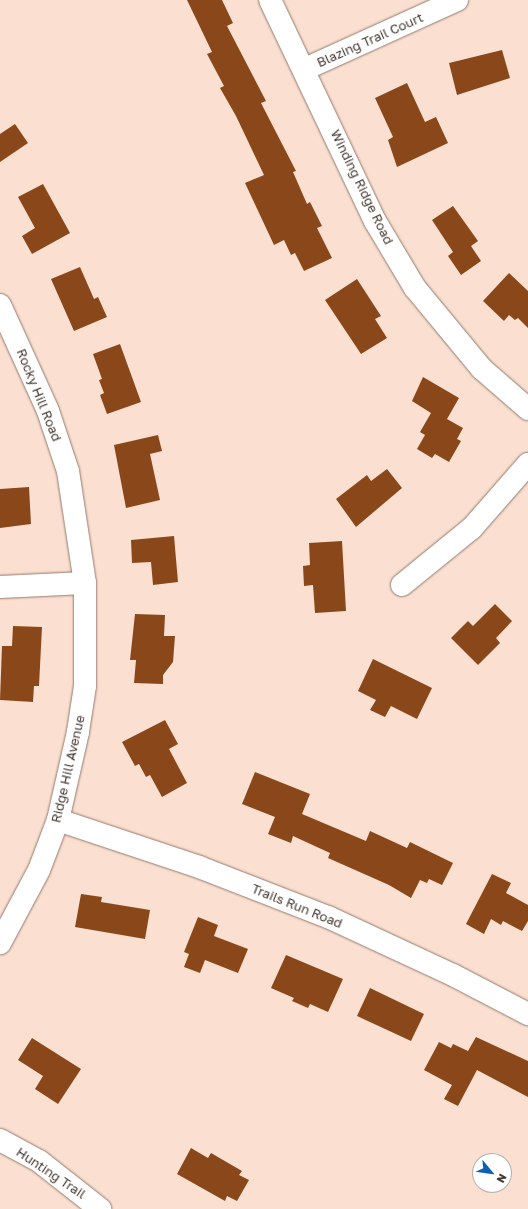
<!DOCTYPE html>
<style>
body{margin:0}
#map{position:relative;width:528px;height:1209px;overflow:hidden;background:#fbe0d1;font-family:"Golos Text",sans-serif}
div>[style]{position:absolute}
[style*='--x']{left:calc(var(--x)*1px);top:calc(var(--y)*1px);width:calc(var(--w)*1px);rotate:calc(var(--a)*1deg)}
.building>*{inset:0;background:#8a481a}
.roads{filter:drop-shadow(0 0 1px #947b6d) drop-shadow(0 0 1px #947b6d)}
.minor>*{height:22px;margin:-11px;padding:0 11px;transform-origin:11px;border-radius:11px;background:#fff}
span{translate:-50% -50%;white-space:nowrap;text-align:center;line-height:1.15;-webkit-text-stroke:4px #fff;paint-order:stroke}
.street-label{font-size:13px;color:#443933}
.north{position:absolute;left:472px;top:1153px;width:40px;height:40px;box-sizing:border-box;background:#fff;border:1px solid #b4b0ad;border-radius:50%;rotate:119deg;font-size:11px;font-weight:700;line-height:16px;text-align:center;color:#443933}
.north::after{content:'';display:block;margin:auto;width:14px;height:18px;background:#0b61af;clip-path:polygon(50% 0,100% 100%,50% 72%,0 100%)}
</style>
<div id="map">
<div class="building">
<i style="clip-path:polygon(187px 0,222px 0,233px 23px,227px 26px,266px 101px,261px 103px,296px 171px,293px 172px,307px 204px,310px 202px,322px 226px,317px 228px,332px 258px,304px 271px,295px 253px,291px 255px,284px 240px,274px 245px,245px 183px,264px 175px,236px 116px,220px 88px,224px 86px,207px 54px,212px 52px)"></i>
<i style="clip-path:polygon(502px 50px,510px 78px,457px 95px,449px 63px)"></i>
<i style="clip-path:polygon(407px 83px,425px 122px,436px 117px,448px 143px,397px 167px,388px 140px,393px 137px,375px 98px)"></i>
<i style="clip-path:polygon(15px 124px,28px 143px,0 162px,0 134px)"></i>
<i style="clip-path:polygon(43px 184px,70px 233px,32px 254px,22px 236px,35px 228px,18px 197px)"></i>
<i style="clip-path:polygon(453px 206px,478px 241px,471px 246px,481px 261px,461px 275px,448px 256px,453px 252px,432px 220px)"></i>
<i style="clip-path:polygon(80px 267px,94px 299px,98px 297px,107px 317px,74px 331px,51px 279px)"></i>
<i style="clip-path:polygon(509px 273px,528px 291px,528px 328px,518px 318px,515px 320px,509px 315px,504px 321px,483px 301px)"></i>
<i style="clip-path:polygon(357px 279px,381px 316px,375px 319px,387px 338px,361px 354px,325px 300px)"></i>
<i style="clip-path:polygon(120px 344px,141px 402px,107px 414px,100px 395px,104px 393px,99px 380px,102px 379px,93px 354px)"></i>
<i style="clip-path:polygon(423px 377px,459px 398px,447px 419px,463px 428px,457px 439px,461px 441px,449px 462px,435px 454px,432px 458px,417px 449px,425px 435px,420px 432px,431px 413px,412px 401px)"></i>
<i style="clip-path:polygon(158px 435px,162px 451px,150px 454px,160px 500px,126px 508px,114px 445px)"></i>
<i style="clip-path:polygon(387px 469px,402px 488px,356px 527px,336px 499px,367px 475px,371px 481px)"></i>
<i style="clip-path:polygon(29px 487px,31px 524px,0 528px,0 489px)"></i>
<i style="clip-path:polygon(174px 536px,178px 582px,153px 585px,151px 562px,132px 563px,131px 540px)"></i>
<i style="clip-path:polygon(342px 541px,346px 611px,315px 613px,313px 585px,304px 586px,303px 566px,310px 565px,309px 543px)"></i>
<i style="clip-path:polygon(495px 604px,512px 621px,496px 638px,500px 643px,478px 665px,451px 638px,468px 621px,473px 626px)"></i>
<i style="clip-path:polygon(135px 614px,165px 615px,164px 636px,175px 636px,173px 662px,163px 675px,163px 684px,134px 683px,136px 660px,130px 660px)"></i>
<i style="clip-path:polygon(13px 626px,42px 627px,39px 686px,34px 686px,33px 702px,0 700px,2px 646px,12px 646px)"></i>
<i style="clip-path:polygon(373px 659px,432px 688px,417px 719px,391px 706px,385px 717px,370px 710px,376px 700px,358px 691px)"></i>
<i style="clip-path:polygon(165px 720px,178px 744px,169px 749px,187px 783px,162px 797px,150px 775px,146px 777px,139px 764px,135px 766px,122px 742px)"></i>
<i style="clip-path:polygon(255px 772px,310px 794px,302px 814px,366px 841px,370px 831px,407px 848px,410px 842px,453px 863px,442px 885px,429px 879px,427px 883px,420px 880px,411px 898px,389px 885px,328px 858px,330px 853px,293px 836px,291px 843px,268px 834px,275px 817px,242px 804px)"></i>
<i style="clip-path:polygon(492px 874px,511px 883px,506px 893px,528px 905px,528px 921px,522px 931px,503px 921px,501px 925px,491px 919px,484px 934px,466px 924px)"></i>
<i style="clip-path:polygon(81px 894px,102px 897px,101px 902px,150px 910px,145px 939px,75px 927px)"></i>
<i style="clip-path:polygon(198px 917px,218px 925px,214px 936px,248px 949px,238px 973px,205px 960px,200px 973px,184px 967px,189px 954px,184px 952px)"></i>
<i style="clip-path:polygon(286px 955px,343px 979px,328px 1012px,310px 1004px,308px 1008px,292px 1001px,294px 998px,271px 988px)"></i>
<i style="clip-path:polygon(370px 988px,424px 1014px,411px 1041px,357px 1016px)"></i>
<i style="clip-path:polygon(476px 1037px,528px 1061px,528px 1097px,477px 1070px,458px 1106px,444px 1099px,452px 1085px,424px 1070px,439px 1042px,451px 1048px,453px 1044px,468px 1051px)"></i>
<i style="clip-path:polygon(32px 1038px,81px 1069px,58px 1104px,35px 1089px,43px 1076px,18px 1060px)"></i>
<i style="clip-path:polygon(191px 1148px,208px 1158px,211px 1153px,242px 1171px,239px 1175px,249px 1180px,237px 1201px,227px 1196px,225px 1201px,177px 1174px)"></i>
</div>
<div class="roads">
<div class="minor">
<i style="--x:270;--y:0;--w:245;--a:64.6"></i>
<i style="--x:375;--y:221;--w:78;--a:59.2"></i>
<i style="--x:415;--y:288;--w:105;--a:50.4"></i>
<i style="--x:482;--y:369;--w:61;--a:41"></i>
<i style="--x:305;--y:69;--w:167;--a:-24.4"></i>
<i style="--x:0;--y:305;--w:116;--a:65.6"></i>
<i style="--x:48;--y:411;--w:63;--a:71.6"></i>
<i style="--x:68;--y:471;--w:113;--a:81.4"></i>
<i style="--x:85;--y:583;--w:103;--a:90"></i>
<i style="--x:85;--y:686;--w:47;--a:98.7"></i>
<i style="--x:78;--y:732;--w:90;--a:102.8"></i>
<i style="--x:58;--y:820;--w:53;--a:110.8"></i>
<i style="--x:39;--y:870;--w:83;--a:118.1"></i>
<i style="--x:402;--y:585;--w:90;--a:-39.2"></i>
<i style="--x:472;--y:528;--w:85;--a:-48.8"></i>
<i style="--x:0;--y:587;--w:85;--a:-2.7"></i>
<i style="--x:58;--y:820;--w:149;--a:18.4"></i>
<i style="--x:199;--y:867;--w:138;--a:21.2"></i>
<i style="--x:328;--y:917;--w:138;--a:24.9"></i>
<i style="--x:453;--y:975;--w:85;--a:27.5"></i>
<i style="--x:0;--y:1140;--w:44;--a:28.3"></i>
<i style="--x:39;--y:1161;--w:78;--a:38.2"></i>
</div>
</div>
<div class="street-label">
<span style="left:370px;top:40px;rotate:-24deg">Blazing Trail Court</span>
<span style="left:362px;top:187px;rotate:64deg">Winding Ridge Road</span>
<span style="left:39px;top:395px;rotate:68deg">Rocky Hill Road</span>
<span style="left:68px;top:769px;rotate:-77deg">Ridge Hill Avenue</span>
<span style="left:297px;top:906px;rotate:22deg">Trails Run Road</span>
<span style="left:51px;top:1173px;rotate:34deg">Hunting Trail</span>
</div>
<div class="north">N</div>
</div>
